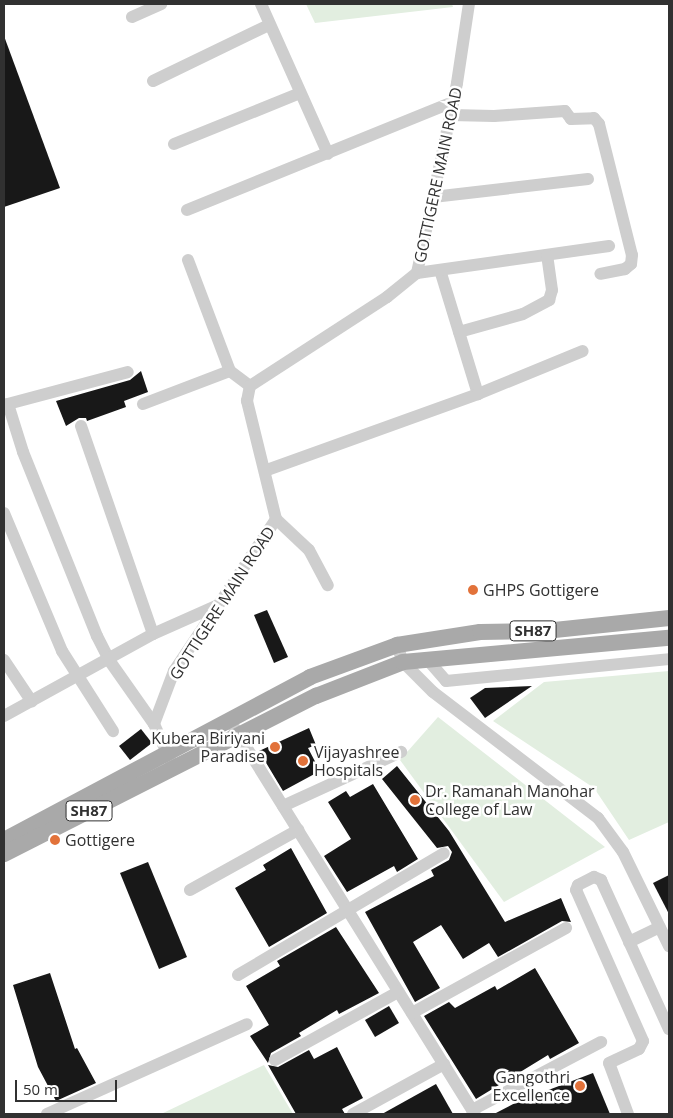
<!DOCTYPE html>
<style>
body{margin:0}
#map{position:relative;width:673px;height:1118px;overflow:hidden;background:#fff;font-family:"Open Sans",sans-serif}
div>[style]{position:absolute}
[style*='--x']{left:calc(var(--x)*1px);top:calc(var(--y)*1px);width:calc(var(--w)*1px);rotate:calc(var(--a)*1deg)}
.green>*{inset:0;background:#e2eee0}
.building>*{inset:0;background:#181818}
.minor>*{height:12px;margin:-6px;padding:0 6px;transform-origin:6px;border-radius:6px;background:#cecece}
.major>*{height:16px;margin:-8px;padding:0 8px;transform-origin:8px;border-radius:8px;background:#a9a9a9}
.dots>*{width:14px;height:14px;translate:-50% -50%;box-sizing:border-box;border:2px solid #fff;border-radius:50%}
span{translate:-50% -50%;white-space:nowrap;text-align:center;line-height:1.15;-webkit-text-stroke:5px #fff;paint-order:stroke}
.shield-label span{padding:1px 4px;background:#fff;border:1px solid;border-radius:4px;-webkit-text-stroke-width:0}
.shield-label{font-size:15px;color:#313131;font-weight:700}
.street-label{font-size:16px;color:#313131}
.poi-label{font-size:16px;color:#313131}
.left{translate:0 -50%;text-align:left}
.right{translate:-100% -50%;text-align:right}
.frame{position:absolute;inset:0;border:5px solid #313131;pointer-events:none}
.scale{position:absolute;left:15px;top:1080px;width:102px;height:22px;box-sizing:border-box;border:2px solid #313131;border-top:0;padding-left:6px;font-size:15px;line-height:18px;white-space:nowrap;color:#313131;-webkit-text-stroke:4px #fff;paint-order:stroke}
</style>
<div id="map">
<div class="green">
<i style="clip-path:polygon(306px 4px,452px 4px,453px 7px,315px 23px)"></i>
<i style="clip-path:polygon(669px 671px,669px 822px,629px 840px,594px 788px,493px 721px,544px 682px)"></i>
<i style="clip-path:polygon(438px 717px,605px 847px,504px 902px,400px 760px)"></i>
<i style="clip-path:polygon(264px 1065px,293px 1114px,161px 1114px)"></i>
</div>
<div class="building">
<i style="clip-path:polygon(4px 36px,60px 188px,4px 207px)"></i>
<i style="clip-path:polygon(141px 371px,148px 392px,124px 401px,126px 407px,87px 421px,86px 418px,79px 418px,66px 426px,56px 401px,130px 380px)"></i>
<i style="clip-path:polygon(267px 610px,288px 657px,274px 663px,254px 615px)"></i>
<i style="clip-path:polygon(532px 686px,485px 718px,470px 698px,485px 688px)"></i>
<i style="clip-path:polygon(309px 728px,316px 745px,308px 748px,320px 771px,283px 791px,259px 751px)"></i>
<i style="clip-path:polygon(141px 729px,152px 743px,130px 760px,119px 746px)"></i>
<i style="clip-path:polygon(397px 766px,449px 831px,505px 922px,561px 898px,571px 922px,562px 921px,498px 957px,489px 943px,463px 959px,441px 925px,413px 942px,440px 988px,415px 1002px,365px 912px,434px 876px,431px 870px,449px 860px,452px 852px,448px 846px,437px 848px,382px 779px)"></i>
<i style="clip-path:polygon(373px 784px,418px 859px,397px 872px,394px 866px,347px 892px,324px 856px,351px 839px,328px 802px,346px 791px,350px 797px)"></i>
<i style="clip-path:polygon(291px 848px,327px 913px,269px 947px,235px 888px,266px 870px,263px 865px)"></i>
<i style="clip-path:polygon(148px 862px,187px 957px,159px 969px,120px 873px)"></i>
<i style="clip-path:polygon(669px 875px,669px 914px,653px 883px)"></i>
<i style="clip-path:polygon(336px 927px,379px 993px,339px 1014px,337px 1010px,299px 1033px,301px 1036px,271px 1053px,268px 1063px,250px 1036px,269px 1025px,246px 986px,280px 966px,277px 961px)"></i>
<i style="clip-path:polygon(535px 968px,579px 1043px,550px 1059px,548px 1055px,476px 1099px,424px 1016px,449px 1002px,455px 1008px,495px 986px,497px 990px)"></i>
<i style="clip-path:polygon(50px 973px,75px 1049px,77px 1048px,96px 1083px,56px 1101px,38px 1067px,13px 985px)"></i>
<i style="clip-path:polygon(389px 1006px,399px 1023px,375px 1037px,365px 1020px)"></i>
<i style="clip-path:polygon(337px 1047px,363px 1098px,342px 1109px,345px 1114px,296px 1114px,268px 1065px,278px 1067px,309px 1050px,314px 1059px)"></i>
<i style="clip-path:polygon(593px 1073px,610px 1114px,494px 1114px,517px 1102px)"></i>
<i style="clip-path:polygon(436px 1084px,453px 1114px,382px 1114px)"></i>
</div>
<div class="minor">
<i style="--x:261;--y:4;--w:164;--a:65.9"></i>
<i style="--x:132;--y:17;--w:32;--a:-24"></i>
<i style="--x:153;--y:81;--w:129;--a:-25.8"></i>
<i style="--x:451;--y:115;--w:43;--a:1.3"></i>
<i style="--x:494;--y:116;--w:71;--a:-4"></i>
<i style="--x:565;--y:111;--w:10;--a:53"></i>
<i style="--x:571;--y:119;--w:23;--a:-2"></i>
<i style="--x:594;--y:118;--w:8;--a:50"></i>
<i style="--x:599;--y:124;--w:135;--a:75.9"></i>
<i style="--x:632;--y:255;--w:9;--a:96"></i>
<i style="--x:631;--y:264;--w:8;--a:140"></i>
<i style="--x:625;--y:269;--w:25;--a:169"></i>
<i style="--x:174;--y:144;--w:136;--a:-22"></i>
<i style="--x:433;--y:197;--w:156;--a:-6.6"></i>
<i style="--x:187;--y:210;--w:287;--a:-22.1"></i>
<i style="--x:188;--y:260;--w:119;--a:69.3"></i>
<i style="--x:440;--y:270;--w:130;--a:73"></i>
<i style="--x:417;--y:273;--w:194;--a:-8"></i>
<i style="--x:459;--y:332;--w:66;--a:-15.7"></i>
<i style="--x:523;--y:314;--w:30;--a:-28"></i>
<i style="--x:549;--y:300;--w:10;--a:-73"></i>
<i style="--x:552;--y:290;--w:35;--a:-98"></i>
<i style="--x:8;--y:404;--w:50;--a:72.6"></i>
<i style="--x:23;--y:452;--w:198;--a:68.1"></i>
<i style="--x:97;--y:636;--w:27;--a:63"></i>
<i style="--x:109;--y:660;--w:78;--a:54.9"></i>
<i style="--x:143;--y:404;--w:93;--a:-20.8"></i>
<i style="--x:230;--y:371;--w:25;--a:37"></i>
<i style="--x:4;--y:405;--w:128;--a:-14.9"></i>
<i style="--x:81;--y:426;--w:220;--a:70.9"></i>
<i style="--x:267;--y:470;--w:224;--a:-19.8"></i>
<i style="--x:478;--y:394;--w:113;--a:-22.3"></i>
<i style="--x:4;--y:513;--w:150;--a:67.2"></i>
<i style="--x:62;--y:651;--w:95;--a:57.5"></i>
<i style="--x:276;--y:519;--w:45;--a:43.2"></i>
<i style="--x:309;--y:550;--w:40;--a:62"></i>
<i style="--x:397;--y:645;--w:18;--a:71"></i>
<i style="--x:403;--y:662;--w:42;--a:45"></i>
<i style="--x:433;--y:692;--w:208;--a:37.4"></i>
<i style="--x:598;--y:818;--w:42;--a:53.7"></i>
<i style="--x:623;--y:852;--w:105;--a:63.9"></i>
<i style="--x:427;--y:659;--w:29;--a:49"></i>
<i style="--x:446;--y:681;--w:224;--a:-5.6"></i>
<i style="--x:4;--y:660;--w:50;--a:56.3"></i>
<i style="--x:4;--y:716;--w:170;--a:-28.8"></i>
<i style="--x:153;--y:634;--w:69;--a:-24"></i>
<i style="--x:230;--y:721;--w:463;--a:58.1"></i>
<i style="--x:171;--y:762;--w:42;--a:-114.1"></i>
<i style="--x:154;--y:724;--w:57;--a:-69.3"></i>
<i style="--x:174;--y:671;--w:183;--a:-56.1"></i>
<i style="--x:276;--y:519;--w:122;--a:-103.8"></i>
<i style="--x:247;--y:401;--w:15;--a:-79"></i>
<i style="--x:250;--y:386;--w:163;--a:-33"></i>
<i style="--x:387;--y:297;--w:38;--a:-39"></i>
<i style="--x:417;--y:273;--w:194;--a:-78.1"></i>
<i style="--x:457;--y:83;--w:80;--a:-81.4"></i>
<i style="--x:283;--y:806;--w:130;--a:-24.6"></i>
<i style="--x:190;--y:890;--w:124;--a:-29.1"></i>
<i style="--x:629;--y:942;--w:34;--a:-26"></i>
<i style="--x:238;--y:975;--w:239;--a:-30.6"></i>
<i style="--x:412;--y:1013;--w:176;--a:-28.9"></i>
<i style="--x:275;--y:1060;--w:141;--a:-28.9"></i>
<i style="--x:472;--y:1110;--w:146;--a:-27.8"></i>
<i style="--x:47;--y:1114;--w:219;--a:-24.2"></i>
<i style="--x:353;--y:1114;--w:104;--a:-28.8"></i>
<i style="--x:628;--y:1114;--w:54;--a:-110.4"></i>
<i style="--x:609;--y:1063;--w:33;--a:-25"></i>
<i style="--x:639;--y:1049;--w:9;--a:-63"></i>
<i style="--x:643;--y:1041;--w:165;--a:-113.9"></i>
<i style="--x:576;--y:890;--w:5;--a:-68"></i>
<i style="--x:578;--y:885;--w:18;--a:-27"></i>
<i style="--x:594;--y:877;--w:8;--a:23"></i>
<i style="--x:601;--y:880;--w:164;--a:65.5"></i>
</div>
<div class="major">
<i style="--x:4;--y:840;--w:347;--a:-28"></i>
<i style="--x:310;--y:677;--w:93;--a:-20.2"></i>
<i style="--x:397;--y:645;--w:84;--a:-8.9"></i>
<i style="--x:480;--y:632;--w:65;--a:-0.9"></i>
<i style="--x:545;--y:631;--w:125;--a:-6"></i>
<i style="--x:4;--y:854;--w:350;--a:-26.9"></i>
<i style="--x:316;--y:696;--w:93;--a:-21.3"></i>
<i style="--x:403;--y:662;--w:267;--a:-5.2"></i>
</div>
<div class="dots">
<i style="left:473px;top:590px;background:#e2723a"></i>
<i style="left:275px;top:747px;background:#e2723a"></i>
<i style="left:303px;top:761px;background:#e2723a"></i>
<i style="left:415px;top:800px;background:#e2723a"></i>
<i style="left:55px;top:840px;background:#e2723a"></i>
<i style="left:580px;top:1086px;background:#e2723a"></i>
</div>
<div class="shield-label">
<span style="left:533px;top:631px">SH87</span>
<span style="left:89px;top:811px">SH87</span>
</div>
<div class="street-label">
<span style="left:438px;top:175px;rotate:-78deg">GOTTIGERE MAIN ROAD</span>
<span style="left:222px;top:603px;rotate:-57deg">GOTTIGERE MAIN ROAD</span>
</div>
<div class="poi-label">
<span class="left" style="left:483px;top:590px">GHPS Gottigere</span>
<span class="right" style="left:265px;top:747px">Kubera Biriyani<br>Paradise</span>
<span class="left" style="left:314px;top:761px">Vijayashree<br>Hospitals</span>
<span class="left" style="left:425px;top:800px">Dr. Ramanah Manohar<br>College of Law</span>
<span class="left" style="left:65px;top:840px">Gottigere</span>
<span class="right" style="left:570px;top:1086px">Gangothri<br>Excellence</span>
</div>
<div class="frame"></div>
<div class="scale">50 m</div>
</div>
